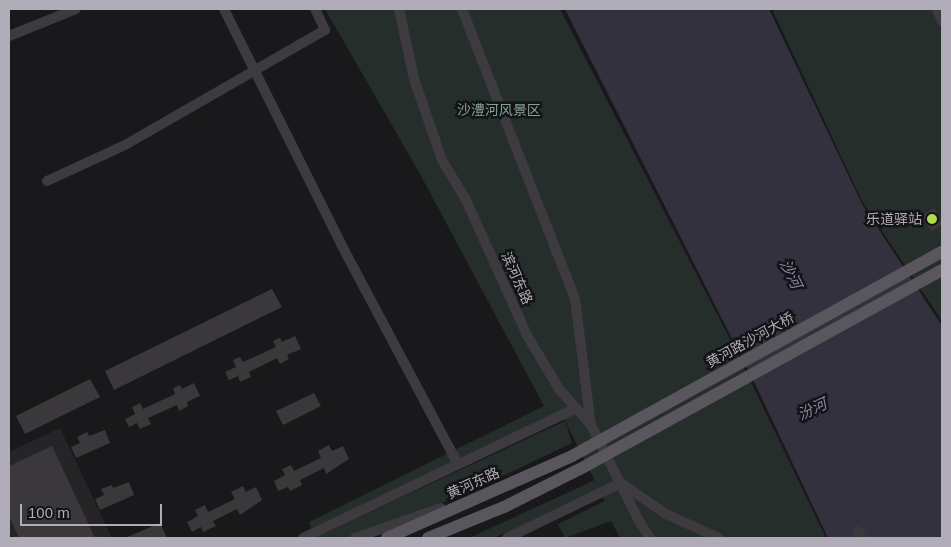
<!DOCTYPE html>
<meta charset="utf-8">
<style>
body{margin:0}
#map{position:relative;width:951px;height:547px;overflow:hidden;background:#19181a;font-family:Arial,"Noto Sans SC",sans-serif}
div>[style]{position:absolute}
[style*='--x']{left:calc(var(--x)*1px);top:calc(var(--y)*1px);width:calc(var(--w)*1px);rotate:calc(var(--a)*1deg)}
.built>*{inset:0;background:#262427}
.green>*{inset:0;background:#262e2c}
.water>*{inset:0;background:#33313e}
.building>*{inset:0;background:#3a383b}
.minor>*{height:10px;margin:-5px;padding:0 5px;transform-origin:5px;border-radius:5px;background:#3e3b40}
.major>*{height:12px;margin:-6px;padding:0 6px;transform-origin:6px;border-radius:6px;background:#59565d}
.major-bridge>*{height:12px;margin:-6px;padding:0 6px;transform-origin:6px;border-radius:6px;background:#59565d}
.dots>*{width:14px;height:14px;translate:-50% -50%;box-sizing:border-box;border:2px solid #141315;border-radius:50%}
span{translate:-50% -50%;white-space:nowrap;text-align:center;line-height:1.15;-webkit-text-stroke:5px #141315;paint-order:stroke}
.park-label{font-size:14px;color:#85a099}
.poi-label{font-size:14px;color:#b0acb8}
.right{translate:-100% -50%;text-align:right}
.street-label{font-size:14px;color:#b0acb8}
.water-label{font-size:15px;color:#8c87ae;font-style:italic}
.frame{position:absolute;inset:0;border:10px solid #b0acb8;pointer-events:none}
.scale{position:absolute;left:20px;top:504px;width:142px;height:22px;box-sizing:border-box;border:2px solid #b0acb8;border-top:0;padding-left:6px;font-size:15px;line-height:18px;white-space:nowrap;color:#b0acb8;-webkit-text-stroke:4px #141315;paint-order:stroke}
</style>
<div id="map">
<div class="built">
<i style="clip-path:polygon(60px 428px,112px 538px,12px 538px,9px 532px,9px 452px)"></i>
</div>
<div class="green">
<i style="clip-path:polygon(325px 9px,560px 9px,736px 351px,826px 538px,620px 538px,611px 521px,565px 538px,558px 524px,605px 501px,561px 413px,312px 531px,309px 522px,544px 406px,420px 174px)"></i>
<i style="clip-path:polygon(772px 9px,942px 9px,942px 321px,862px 201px)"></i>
<i style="clip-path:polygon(565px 421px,572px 443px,524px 466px,457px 497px,348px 538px,314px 538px)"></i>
<i style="clip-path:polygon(595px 480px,599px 489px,515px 529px,493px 538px,469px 538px)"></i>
</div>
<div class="water">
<i style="clip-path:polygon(565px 9px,769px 9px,862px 204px,942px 326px,942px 538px,828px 538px,758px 390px)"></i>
</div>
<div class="building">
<i style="clip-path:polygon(934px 208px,942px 225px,931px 231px,922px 215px)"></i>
<i style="clip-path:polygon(272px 289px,282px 307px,114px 390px,105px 371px)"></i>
<i style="clip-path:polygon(295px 336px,301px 349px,287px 355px,289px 359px,280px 364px,277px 358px,249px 372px,251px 377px,240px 382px,238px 376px,229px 380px,225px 372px,236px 367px,233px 360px,240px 357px,243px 362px,276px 347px,273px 341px,280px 338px,282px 342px)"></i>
<i style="clip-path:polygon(90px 379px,100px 397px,25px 434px,16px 416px)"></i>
<i style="clip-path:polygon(194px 383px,200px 396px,187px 402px,188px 406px,179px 411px,177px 405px,148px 418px,151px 424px,140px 429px,137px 423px,129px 427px,125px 419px,135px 414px,132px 407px,140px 403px,143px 409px,175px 394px,173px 388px,180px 385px,182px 389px)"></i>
<i style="clip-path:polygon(314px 393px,321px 406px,283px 425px,276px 411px)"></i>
<i style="clip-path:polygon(105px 430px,110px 443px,76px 458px,71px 447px,80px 443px,77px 437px,87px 432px,89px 436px)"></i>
<i style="clip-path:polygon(329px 445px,332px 451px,343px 446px,349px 459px,326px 474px,324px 468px,300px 480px,302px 485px,290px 491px,288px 487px,278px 491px,274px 481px,285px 475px,282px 469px,291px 465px,294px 471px,321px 458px,318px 451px)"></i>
<i style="clip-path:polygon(52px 446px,95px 538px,19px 538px,9px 516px,9px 466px)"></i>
<i style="clip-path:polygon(129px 482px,134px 495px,100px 510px,95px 499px,104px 495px,101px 489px,112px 485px,113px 488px)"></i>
<i style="clip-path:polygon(243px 486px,246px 492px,256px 487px,262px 500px,240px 515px,237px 509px,213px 521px,216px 526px,203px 532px,201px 527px,192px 532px,187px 522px,198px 516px,195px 510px,205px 505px,208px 512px,235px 499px,231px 492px)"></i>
<i style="clip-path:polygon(160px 523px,167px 538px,125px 538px)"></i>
<i style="clip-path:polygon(855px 525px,863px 528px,867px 538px,856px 538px,853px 532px)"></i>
</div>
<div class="minor">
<i style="--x:224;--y:9;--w:265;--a:63.5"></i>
<i style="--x:342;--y:246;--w:247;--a:62"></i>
<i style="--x:399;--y:9;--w:72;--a:77.9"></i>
<i style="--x:414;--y:79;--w:86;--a:70.9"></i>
<i style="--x:442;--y:160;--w:47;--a:59"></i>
<i style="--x:466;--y:200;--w:150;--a:65.7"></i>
<i style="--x:528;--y:337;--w:61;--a:59.2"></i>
<i style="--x:559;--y:389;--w:48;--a:48.4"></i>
<i style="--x:591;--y:425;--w:110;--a:63.4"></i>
<i style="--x:640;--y:523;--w:18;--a:56"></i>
<i style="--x:462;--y:9;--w:311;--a:68.7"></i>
<i style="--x:575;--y:299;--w:127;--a:82.8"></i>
<i style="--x:937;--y:9;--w:13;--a:67"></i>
<i style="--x:9;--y:36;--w:72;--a:-21.9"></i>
<i style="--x:47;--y:181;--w:86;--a:-24.8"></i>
<i style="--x:125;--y:145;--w:231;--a:-29.9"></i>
<i style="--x:325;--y:30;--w:23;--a:-115"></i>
<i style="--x:303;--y:538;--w:301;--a:-25.4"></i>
<i style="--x:355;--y:538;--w:91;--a:-19.2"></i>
<i style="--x:507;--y:538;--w:127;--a:-25.8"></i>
<i style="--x:621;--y:483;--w:55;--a:34.6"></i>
<i style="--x:666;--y:514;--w:58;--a:24.4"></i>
</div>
<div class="major">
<i style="--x:387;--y:538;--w:202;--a:-23.9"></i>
<i style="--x:428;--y:538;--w:82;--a:-22.2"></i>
<i style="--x:504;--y:507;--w:85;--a:-26.6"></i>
</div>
<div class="major-bridge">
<i style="--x:572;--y:456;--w:423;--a:-28.9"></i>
<i style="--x:580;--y:469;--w:413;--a:-28.8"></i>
</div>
<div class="dots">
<i style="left:932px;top:219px;background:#addc4d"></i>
</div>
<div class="park-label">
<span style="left:499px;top:110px">沙澧河风景区</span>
</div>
<div class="poi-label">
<span class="right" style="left:922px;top:219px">乐道驿站</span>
</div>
<div class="street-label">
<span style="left:517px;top:278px;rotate:66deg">滨河东路</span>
<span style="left:750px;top:340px;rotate:-29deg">黄河路沙河大桥</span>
<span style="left:473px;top:483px;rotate:-24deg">黄河东路</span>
</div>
<div class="water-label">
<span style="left:791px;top:274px;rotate:64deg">沙河</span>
<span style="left:812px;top:409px;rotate:-25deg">汾河</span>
</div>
<div class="frame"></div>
<div class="scale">100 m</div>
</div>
